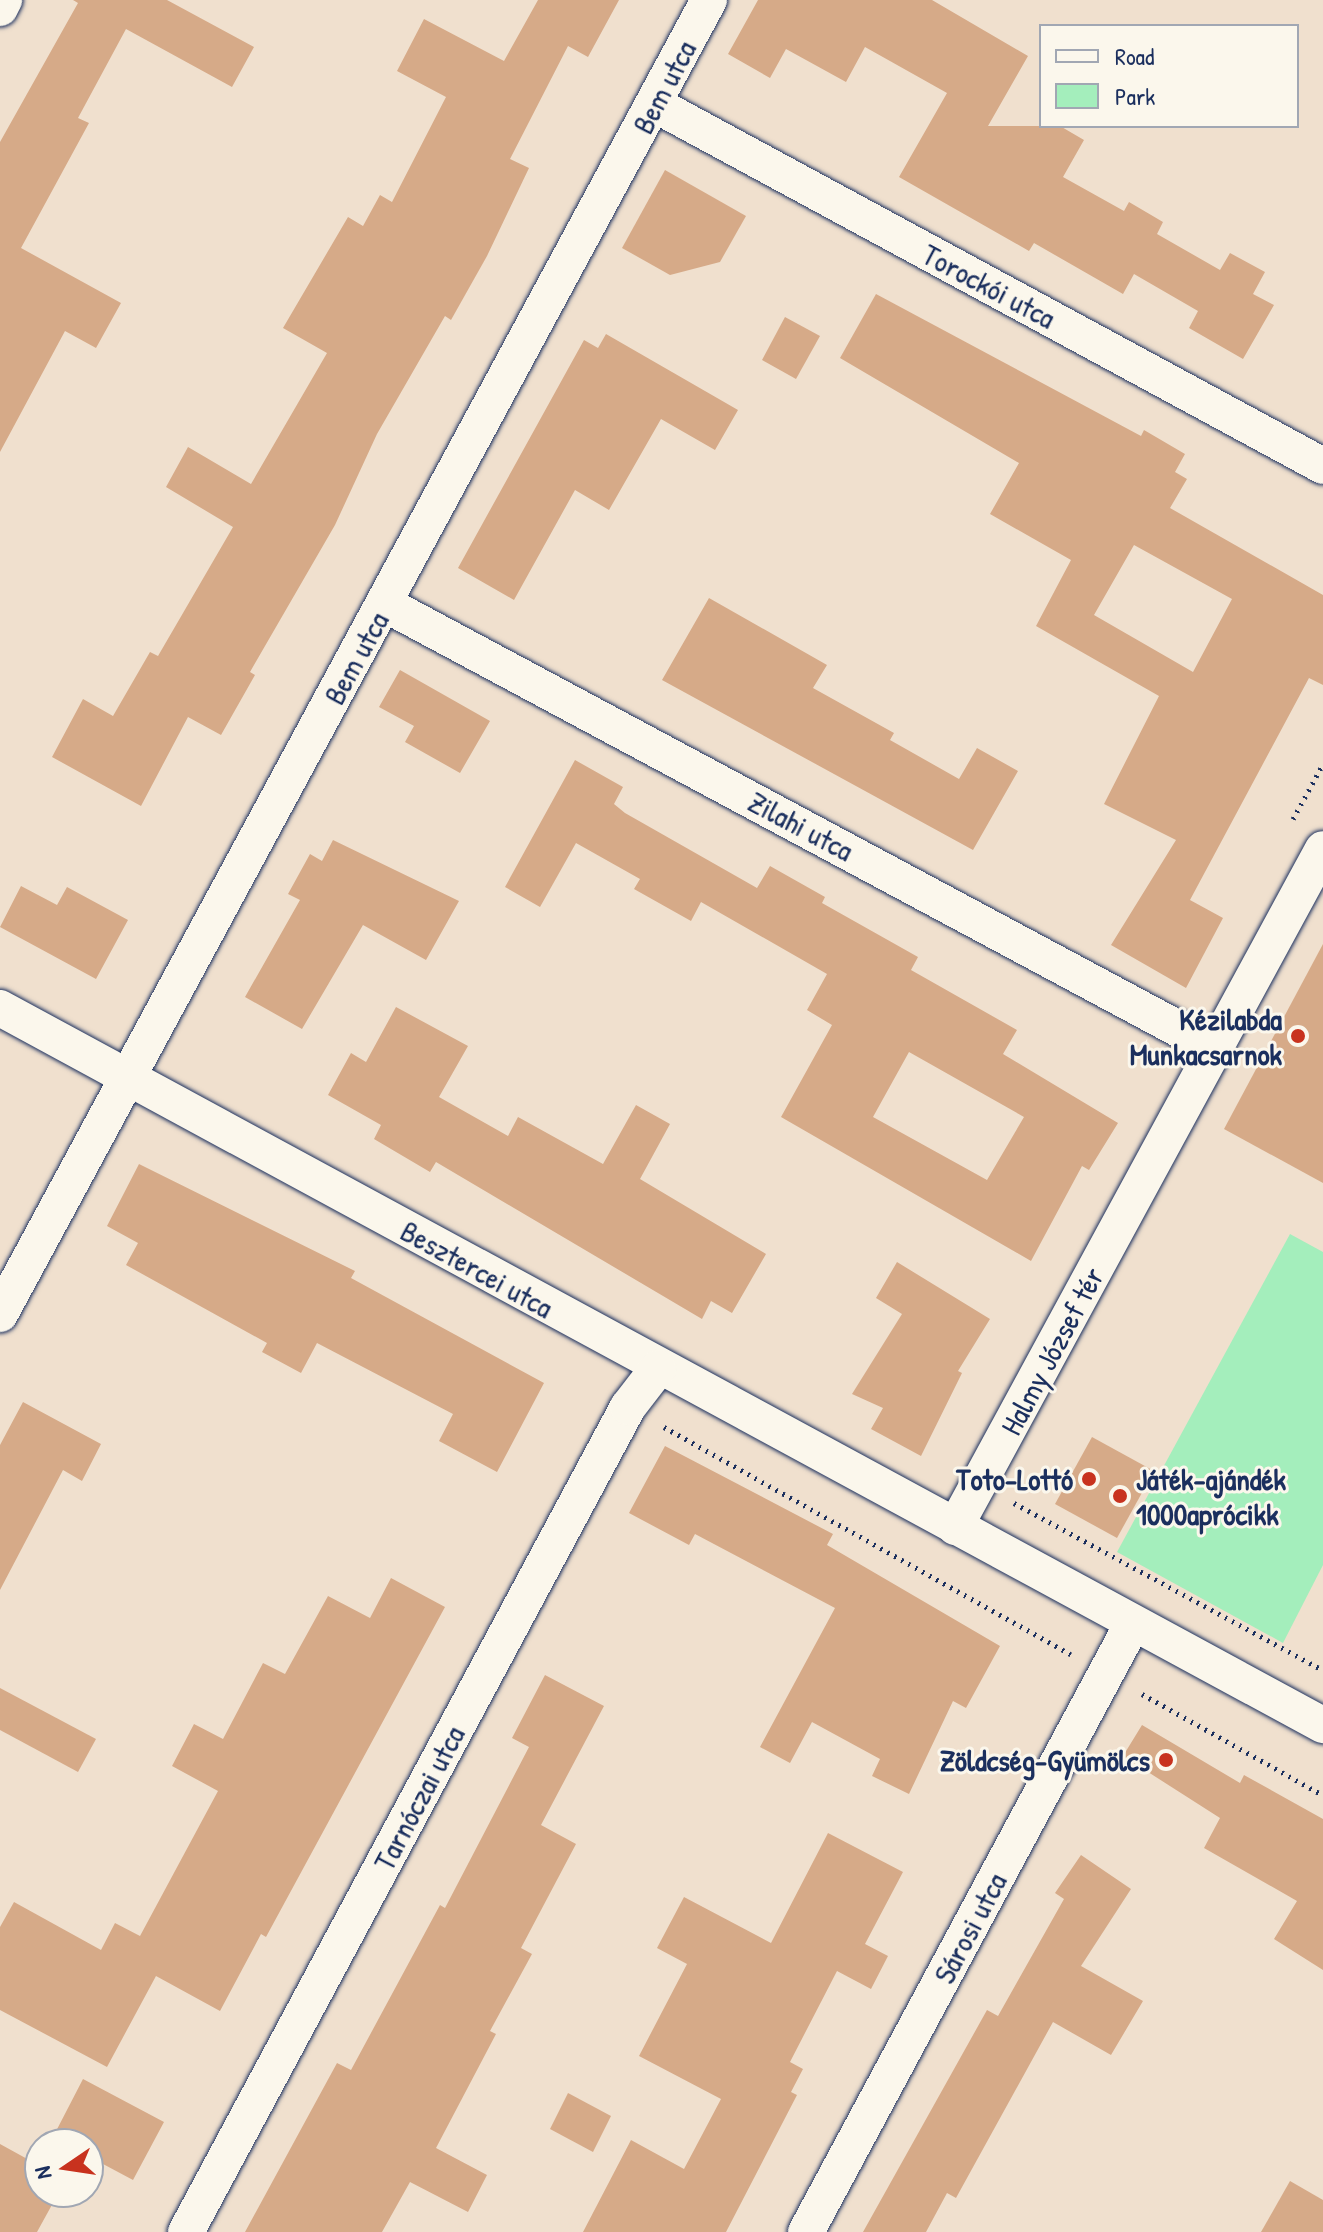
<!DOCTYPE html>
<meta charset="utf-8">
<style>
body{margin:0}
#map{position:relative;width:1323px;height:2232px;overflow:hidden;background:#f0e0ce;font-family:"Patrick Hand",sans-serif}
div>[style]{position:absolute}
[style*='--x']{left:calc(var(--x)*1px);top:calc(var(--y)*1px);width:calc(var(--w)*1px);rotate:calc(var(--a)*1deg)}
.green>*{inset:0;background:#a4eebc}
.building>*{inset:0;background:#d6aa88}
.path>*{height:5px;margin-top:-2.5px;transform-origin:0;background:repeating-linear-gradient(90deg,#1b2f5e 0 2px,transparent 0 8px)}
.roads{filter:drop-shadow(0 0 2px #1b2f5e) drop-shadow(0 0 2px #1b2f5e)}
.minor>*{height:36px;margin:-18px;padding:0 18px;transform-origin:18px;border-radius:18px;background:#fbf7ec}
.dots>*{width:22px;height:22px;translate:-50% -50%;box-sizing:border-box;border:4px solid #fbf7ec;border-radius:50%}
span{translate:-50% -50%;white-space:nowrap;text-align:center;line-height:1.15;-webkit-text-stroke:6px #fbf7ec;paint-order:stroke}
.street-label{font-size:30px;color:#1b2f5e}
.poi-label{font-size:30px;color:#1b2f5e;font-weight:700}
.right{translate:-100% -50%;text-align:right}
.left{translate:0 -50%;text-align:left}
.legend{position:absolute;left:1039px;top:24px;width:260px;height:104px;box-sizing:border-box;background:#fbf7ec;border:2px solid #a1a7b3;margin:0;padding:10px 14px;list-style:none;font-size:24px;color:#1b2f5e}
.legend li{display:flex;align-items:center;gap:16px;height:40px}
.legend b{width:40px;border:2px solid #a1a7b3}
.north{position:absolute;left:24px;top:2128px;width:80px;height:80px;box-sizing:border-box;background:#fbf7ec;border:2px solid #a1a7b3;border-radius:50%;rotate:257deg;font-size:22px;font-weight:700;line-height:32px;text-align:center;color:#1b2f5e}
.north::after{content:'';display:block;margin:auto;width:28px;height:36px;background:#c8321e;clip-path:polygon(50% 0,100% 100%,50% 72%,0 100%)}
</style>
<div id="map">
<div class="green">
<i style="clip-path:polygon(1290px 1234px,1323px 1252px,1323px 1565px,1283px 1643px,1117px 1552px)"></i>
</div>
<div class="building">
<i style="clip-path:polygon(73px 0,167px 0,254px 47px,232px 87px,126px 29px,78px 118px,89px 123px,21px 248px,121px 303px,96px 348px,65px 331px,0 452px,0 142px,78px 3px)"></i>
<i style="clip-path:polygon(538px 0,619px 0,588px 57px,568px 46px,510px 159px,529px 168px,487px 256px,451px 320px,445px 316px,377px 434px,335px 525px,250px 672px,255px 675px,221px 735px,188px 717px,141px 806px,52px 757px,83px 699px,113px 716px,150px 652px,158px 656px,233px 527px,166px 487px,188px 447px,251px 484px,327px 353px,283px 328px,348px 217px,363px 226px,380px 195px,392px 202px,446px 97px,397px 71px,424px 19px,504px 61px)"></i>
<i style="clip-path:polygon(758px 0,932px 0,1028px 56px,988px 126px,1060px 126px,1084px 140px,1063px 177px,1124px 211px,1129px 202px,1163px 222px,1157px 234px,1220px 270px,1230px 253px,1265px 272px,1253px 294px,1274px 305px,1243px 359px,1189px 328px,1198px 311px,1134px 274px,1123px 294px,1034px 243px,1029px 251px,899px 177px,947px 93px,865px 47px,846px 82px,786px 49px,770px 78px,728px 54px)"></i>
<i style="clip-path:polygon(665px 170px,746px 216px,720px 262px,670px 275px,622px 248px)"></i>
<i style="clip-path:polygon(evenodd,876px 294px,1141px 436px,1144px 430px,1185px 454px,1175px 472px,1187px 479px,1170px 508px,1323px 595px,1323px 685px,1309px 678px,1190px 900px,1223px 918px,1186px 988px,1111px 945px,1176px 840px,1104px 804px,1159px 696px,1036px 626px,1071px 560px,990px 514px,1019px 463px,840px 358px,876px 294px,1134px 545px,1232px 599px,1193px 672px,1094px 615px,1134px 545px)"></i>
<i style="clip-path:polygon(785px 317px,820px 336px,796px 379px,762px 360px)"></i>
<i style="clip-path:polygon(606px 334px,738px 410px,715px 450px,661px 419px,609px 510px,575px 490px,514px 600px,458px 568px,584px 340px,598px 348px)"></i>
<i style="clip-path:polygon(709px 598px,827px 665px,813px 688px,894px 733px,890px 740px,959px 779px,977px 748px,1018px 771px,973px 850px,662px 680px)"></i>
<i style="clip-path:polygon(400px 670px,490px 721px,460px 773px,405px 742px,414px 726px,379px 707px)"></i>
<i style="clip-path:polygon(evenodd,575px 760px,623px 787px,614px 804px,625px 813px,757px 888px,770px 866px,825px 897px,822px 903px,918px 957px,911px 970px,1017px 1030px,1003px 1054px,1118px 1123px,1089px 1170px,1082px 1166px,1031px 1261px,781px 1117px,832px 1025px,807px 1010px,827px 974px,701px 902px,691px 921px,634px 889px,640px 879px,576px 843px,540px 907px,505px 887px,575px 760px,909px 1052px,1024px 1117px,987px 1180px,873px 1117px,909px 1052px)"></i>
<i style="clip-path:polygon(333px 840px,459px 901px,426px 960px,363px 925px,302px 1029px,245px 997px,300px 900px,288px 894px,310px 854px,322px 861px)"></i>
<i style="clip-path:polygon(21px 886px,57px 905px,67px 887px,128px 920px,96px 979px,0 927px)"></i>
<i style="clip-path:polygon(1323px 944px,1323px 1183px,1224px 1129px)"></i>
<i style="clip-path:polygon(396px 1007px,468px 1046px,439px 1097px,508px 1136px,518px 1117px,603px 1164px,636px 1105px,670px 1124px,640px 1179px,766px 1254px,732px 1313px,711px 1301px,702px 1319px,436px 1162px,430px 1172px,374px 1139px,381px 1125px,328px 1095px,351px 1053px,366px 1062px)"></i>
<i style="clip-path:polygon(139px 1164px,355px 1271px,351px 1278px,544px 1383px,497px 1472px,439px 1441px,453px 1414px,317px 1343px,301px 1373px,262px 1352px,267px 1343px,126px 1265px,138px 1243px,107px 1226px)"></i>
<i style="clip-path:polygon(897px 1262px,990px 1319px,958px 1371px,962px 1373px,921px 1456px,871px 1429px,883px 1408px,852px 1394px,902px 1314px,876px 1298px)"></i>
<i style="clip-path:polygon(23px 1402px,101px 1444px,82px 1481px,63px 1470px,0 1590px,0 1445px)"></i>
<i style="clip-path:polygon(1092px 1437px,1154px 1471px,1117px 1538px,1055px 1504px)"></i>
<i style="clip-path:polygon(665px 1446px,833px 1534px,827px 1545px,1000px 1646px,966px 1708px,953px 1701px,909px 1794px,872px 1776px,880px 1759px,812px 1722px,790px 1763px,760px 1747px,835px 1608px,695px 1534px,689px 1545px,629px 1513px)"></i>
<i style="clip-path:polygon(391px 1578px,445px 1607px,266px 1937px,261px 1934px,220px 2011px,156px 1976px,107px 2067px,0 2010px,0 1927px,14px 1902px,101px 1950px,115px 1923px,140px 1936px,218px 1791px,172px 1766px,194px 1724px,223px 1739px,263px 1663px,285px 1674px,328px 1596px,370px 1618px)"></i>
<i style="clip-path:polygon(545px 1675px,604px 1706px,541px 1825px,576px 1844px,521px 1948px,532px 1954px,490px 2031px,496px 2034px,436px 2148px,487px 2175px,468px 2212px,410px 2182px,382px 2232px,245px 2232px,337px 2063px,351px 2070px,440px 1905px,445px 1908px,529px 1747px,512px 1738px)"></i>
<i style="clip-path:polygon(0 1688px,96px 1739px,78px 1772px,0 1730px)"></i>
<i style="clip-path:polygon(1142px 1725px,1240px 1783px,1244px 1775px,1323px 1819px,1323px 1970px,1274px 1939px,1297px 1901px,1204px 1848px,1220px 1818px,1123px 1756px)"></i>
<i style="clip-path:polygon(828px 1833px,903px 1872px,865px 1944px,888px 1956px,871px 1989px,837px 1971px,790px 2062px,803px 2069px,791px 2092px,797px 2095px,726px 2232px,583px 2232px,631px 2140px,684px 2169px,721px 2099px,639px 2056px,687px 1964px,657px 1948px,684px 1897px,771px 1943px)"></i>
<i style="clip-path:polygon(1081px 1855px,1131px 1889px,1081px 1966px,1143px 2001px,1111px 2055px,1053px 2022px,956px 2198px,947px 2193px,926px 2232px,863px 2232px,987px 2010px,998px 2016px,1064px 1899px,1055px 1893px)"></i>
<i style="clip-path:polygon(83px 2079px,164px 2122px,133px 2180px,88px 2156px,88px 2144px,66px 2144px,53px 2137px)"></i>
<i style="clip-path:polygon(568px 2093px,611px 2116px,593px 2152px,550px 2129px)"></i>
<i style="clip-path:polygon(0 2144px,40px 2166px,40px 2192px,59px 2192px,37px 2232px,0 2232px)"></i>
<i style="clip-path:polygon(1290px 2181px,1323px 2200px,1323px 2232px,1261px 2232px)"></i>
</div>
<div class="path">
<i style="--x:1293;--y:819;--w:63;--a:-61.4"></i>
<i style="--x:664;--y:1427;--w:466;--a:29.2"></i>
<i style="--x:1014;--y:1503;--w:351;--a:28.4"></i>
<i style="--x:1142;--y:1694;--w:207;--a:29.2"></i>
</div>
<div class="roads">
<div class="minor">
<i style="--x:0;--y:8;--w:9;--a:-63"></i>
<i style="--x:656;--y:105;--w:758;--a:28.42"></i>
<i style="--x:385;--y:604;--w:943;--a:28.17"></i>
<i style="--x:0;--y:1008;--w:1505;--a:28.46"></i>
<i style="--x:0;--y:1314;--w:1493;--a:-61.65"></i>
<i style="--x:955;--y:1527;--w:771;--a:-61.51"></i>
<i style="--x:186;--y:2232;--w:936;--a:-61.82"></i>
<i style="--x:628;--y:1407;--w:49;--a:-52.4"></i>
<i style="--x:806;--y:2232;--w:691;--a:-61.77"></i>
</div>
</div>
<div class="dots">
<i style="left:1298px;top:1036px;background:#c8321e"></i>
<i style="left:1089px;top:1479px;background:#c8321e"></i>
<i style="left:1120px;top:1496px;background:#c8321e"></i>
<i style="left:1166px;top:1760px;background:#c8321e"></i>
</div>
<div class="street-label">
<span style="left:664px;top:87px;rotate:-62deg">Bem utca</span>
<span style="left:989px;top:286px;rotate:28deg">Torockói utca</span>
<span style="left:356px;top:658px;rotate:-61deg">Bem utca</span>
<span style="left:801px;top:826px;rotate:28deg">Zilahi utca</span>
<span style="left:477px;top:1269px;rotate:29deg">Besztercei utca</span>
<span style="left:1052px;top:1351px;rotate:-62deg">Halmy József tér</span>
<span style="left:419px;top:1798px;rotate:-62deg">Tarnóczai utca</span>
<span style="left:970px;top:1928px;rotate:-62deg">Sárosi utca</span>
</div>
<div class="poi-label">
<span class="right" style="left:1282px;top:1036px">Kézilabda<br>Munkacsarnok</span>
<span class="right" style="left:1073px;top:1479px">Toto-Lottó</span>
<span class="left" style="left:1136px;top:1496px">Játék-ajándék<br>1000aprócikk</span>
<span class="right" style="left:1150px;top:1760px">Zöldcség-Gyümölcs</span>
</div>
<ul class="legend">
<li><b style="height:10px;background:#fbf7ec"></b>Road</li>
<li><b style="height:22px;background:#a4eebc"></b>Park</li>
</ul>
<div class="north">N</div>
</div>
